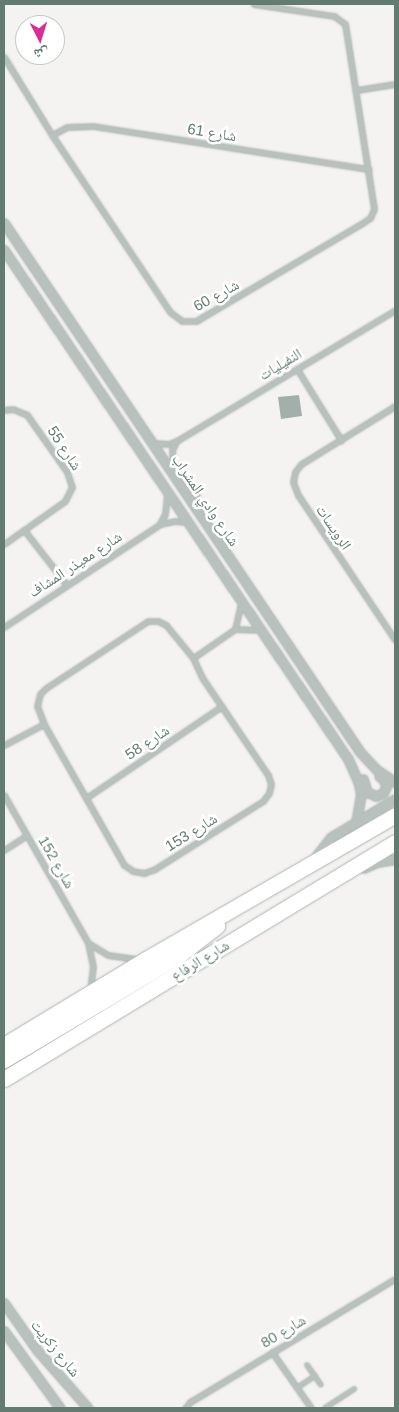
<!DOCTYPE html>
<meta charset="utf-8">
<style>
body{margin:0}
#map{position:relative;width:399px;height:1412px;overflow:hidden;background:#f5f3f2;font-family:Arial,"Noto Naskh Arabic",sans-serif}
div>[style]{position:absolute}
[style*='--x']{left:calc(var(--x)*1px);top:calc(var(--y)*1px);width:calc(var(--w)*1px);rotate:calc(var(--a)*1deg)}
.building>*{inset:0;background:#a1b0aa}
.roads{filter:drop-shadow(0 0 1px #acb5b2) drop-shadow(0 0 1px #acb5b2)}
.service>*{height:4px;margin:-2px;padding:0 2px;transform-origin:2px;border-radius:2px;background:#b8c1bd}
.minor>*{height:5px;margin:-2.5px;padding:0 2.5px;transform-origin:2.5px;border-radius:2.5px;background:#b8c1bd}
.tertiary>*{height:9px;margin:-4.5px;padding:0 4.5px;transform-origin:4.5px;border-radius:4.5px;background:#b8c1bd}
.primary>*{height:15px;margin:-7.5px;padding:0 7.5px;transform-origin:7.5px;border-radius:7.5px;background:#fff}
span{translate:-50% -50%;white-space:nowrap;text-align:center;line-height:1.15;-webkit-text-stroke:5px #fff;paint-order:stroke}
.street-label{font-size:15px;color:#627c72}
.frame{position:absolute;inset:0;border:5px solid #627c72;pointer-events:none}
.north{position:absolute;left:15px;top:15px;width:50px;height:50px;box-sizing:border-box;background:#fff;border:1px solid #c0cbc7;border-radius:50%;rotate:175deg;font-size:14px;font-weight:700;line-height:20px;text-align:center;color:#627c72}
.north::after{content:'';display:block;margin:auto;width:18px;height:22px;background:#da2e97;clip-path:polygon(50% 0,100% 100%,50% 72%,0 100%)}
</style>
<div id="map">
<div class="building">
<i style="clip-path:polygon(299px 395px,302px 416px,281px 419px,278px 397px)"></i>
</div>
<div class="roads">
<div class="service">
<i style="--x:307;--y:1365;--w:24;--a:55"></i>
<i style="--x:297;--y:1388;--w:22;--a:-34"></i>
<i style="--x:325;--y:1408;--w:35;--a:-33"></i>
</div>
<div class="minor">
<i style="--x:4;--y:57;--w:92;--a:58.4"></i>
<i style="--x:52;--y:135;--w:213;--a:56.3"></i>
<i style="--x:170;--y:312;--w:15;--a:37"></i>
<i style="--x:182;--y:321;--w:14;--a:0"></i>
<i style="--x:196;--y:321;--w:191;--a:-30.5"></i>
<i style="--x:361;--y:224;--w:11;--a:-34"></i>
<i style="--x:370;--y:218;--w:10;--a:-66"></i>
<i style="--x:374;--y:209;--w:187;--a:-98.9"></i>
<i style="--x:345;--y:24;--w:14;--a:-144"></i>
<i style="--x:334;--y:16;--w:81;--a:-171.5"></i>
<i style="--x:357;--y:90;--w:38;--a:-9"></i>
<i style="--x:52;--y:135;--w:17;--a:-28"></i>
<i style="--x:67;--y:127;--w:26;--a:-2"></i>
<i style="--x:93;--y:126;--w:279;--a:8.9"></i>
<i style="--x:297;--y:369;--w:84;--a:58.2"></i>
<i style="--x:395;--y:406;--w:110;--a:148.3"></i>
<i style="--x:301;--y:464;--w:10;--a:127"></i>
<i style="--x:295;--y:472;--w:10;--a:101"></i>
<i style="--x:293;--y:482;--w:14;--a:69"></i>
<i style="--x:298;--y:495;--w:174;--a:56.2"></i>
<i style="--x:4;--y:410;--w:9;--a:-6"></i>
<i style="--x:13;--y:409;--w:15;--a:23"></i>
<i style="--x:27;--y:415;--w:70;--a:54.9"></i>
<i style="--x:67;--y:472;--w:16;--a:72"></i>
<i style="--x:72;--y:487;--w:16;--a:117"></i>
<i style="--x:65;--y:501;--w:75;--a:144.8"></i>
<i style="--x:176;--y:442;--w:9;--a:117"></i>
<i style="--x:172;--y:450;--w:13;--a:86"></i>
<i style="--x:173;--y:463;--w:41;--a:54"></i>
<i style="--x:197;--y:496;--w:16;--a:79"></i>
<i style="--x:153;--y:443;--w:16;--a:4"></i>
<i style="--x:169;--y:444;--w:10;--a:-24"></i>
<i style="--x:178;--y:440;--w:253;--a:-30.9"></i>
<i style="--x:160;--y:523;--w:10;--a:-61"></i>
<i style="--x:165;--y:514;--w:20;--a:-84"></i>
<i style="--x:24;--y:530;--w:68;--a:52.1"></i>
<i style="--x:148;--y:621;--w:10;--a:0"></i>
<i style="--x:158;--y:621;--w:9;--a:27"></i>
<i style="--x:166;--y:625;--w:43;--a:50.7"></i>
<i style="--x:193;--y:658;--w:23;--a:65"></i>
<i style="--x:203;--y:679;--w:116;--a:55.9"></i>
<i style="--x:268;--y:775;--w:9;--a:72"></i>
<i style="--x:271;--y:784;--w:9;--a:103"></i>
<i style="--x:269;--y:793;--w:10;--a:127"></i>
<i style="--x:263;--y:801;--w:128;--a:147.8"></i>
<i style="--x:155;--y:869;--w:12;--a:160"></i>
<i style="--x:144;--y:873;--w:11;--a:-170"></i>
<i style="--x:133;--y:871;--w:11;--a:-146"></i>
<i style="--x:124;--y:865;--w:162;--a:-119.6"></i>
<i style="--x:44;--y:724;--w:19;--a:-111"></i>
<i style="--x:37;--y:706;--w:12;--a:-76"></i>
<i style="--x:40;--y:694;--w:8;--a:-45"></i>
<i style="--x:46;--y:688;--w:122;--a:-33.3"></i>
<i style="--x:4;--y:627;--w:187;--a:-33.4"></i>
<i style="--x:160;--y:524;--w:15;--a:-11"></i>
<i style="--x:175;--y:521;--w:11;--a:5"></i>
<i style="--x:235;--y:629;--w:28;--a:-77"></i>
<i style="--x:193;--y:658;--w:51;--a:-34.6"></i>
<i style="--x:235;--y:629;--w:24;--a:2"></i>
<i style="--x:4;--y:745;--w:45;--a:-27.7"></i>
<i style="--x:4;--y:795;--w:170;--a:60.4"></i>
<i style="--x:88;--y:943;--w:24;--a:78"></i>
<i style="--x:93;--y:966;--w:23;--a:97"></i>
<i style="--x:86;--y:798;--w:164;--a:-34.1"></i>
<i style="--x:4;--y:850;--w:27;--a:-33"></i>
<i style="--x:88;--y:943;--w:23;--a:31"></i>
<i style="--x:108;--y:955;--w:30;--a:8"></i>
<i style="--x:272;--y:1352;--w:68;--a:55.1"></i>
<i style="--x:185;--y:1408;--w:8;--a:-50"></i>
<i style="--x:190;--y:1402;--w:239;--a:-31"></i>
</div>
<div class="tertiary">
<i style="--x:4;--y:223;--w:638;--a:56.06"></i>
<i style="--x:360;--y:752;--w:25;--a:47"></i>
<i style="--x:377;--y:770;--w:22;--a:34"></i>
<i style="--x:4;--y:250;--w:614;--a:55.95"></i>
<i style="--x:348;--y:759;--w:24;--a:66"></i>
<i style="--x:358;--y:781;--w:13;--a:77"></i>
<i style="--x:361;--y:794;--w:27;--a:100"></i>
<i style="--x:363;--y:779;--w:14;--a:73"></i>
<i style="--x:367;--y:792;--w:10;--a:24"></i>
<i style="--x:376;--y:796;--w:8;--a:-23"></i>
<i style="--x:383;--y:793;--w:7;--a:-63"></i>
<i style="--x:386;--y:787;--w:7;--a:-106"></i>
<i style="--x:384;--y:780;--w:6;--a:-141"></i>
<i style="--x:313;--y:860;--w:29;--a:-52"></i>
<i style="--x:331;--y:837;--w:74;--a:-30.7"></i>
<i style="--x:364;--y:868;--w:14;--a:-25"></i>
<i style="--x:377;--y:862;--w:18;--a:-9"></i>
<i style="--x:4;--y:1303;--w:57;--a:54.9"></i>
<i style="--x:37;--y:1350;--w:77;--a:48.7"></i>
<i style="--x:4;--y:1331;--w:95;--a:54"></i>
</div>
<div class="primary">
<i style="--x:4;--y:1045;--w:166;--a:-31.2"></i>
<i style="--x:146;--y:959;--w:288;--a:-30"></i>
<i style="--x:4;--y:1060;--w:201;--a:-30.8"></i>
<i style="--x:177;--y:957;--w:51;--a:-37.8"></i>
<i style="--x:4;--y:1079;--w:457;--a:-31.2"></i>
</div>
</div>
<div class="street-label">
<span style="left:212px;top:132px;rotate:9deg">شارع 61</span>
<span style="left:216px;top:295px;rotate:-29deg">شارع 60</span>
<span style="left:280px;top:364px;rotate:-31deg">النفيليات</span>
<span style="left:65px;top:448px;rotate:57deg">شارع 55</span>
<span style="left:206px;top:500px;rotate:56deg">شارع وادي المشراب</span>
<span style="left:334px;top:527px;rotate:56deg">الرويسات</span>
<span style="left:75px;top:564px;rotate:-33deg">شارع معيذر المشاف</span>
<span style="left:147px;top:742px;rotate:-34deg">شارع 58</span>
<span style="left:191px;top:832px;rotate:-32deg">شارع 153</span>
<span style="left:57px;top:862px;rotate:60deg">شارع 152</span>
<span style="left:200px;top:960px;rotate:-31deg">شارع الرفاع</span>
<span style="left:283px;top:1331px;rotate:-31deg">شارع 80</span>
<span style="left:56px;top:1348px;rotate:51deg">شارع زكريت</span>
</div>
<div class="frame"></div>
<div class="north">ش</div>
</div>
